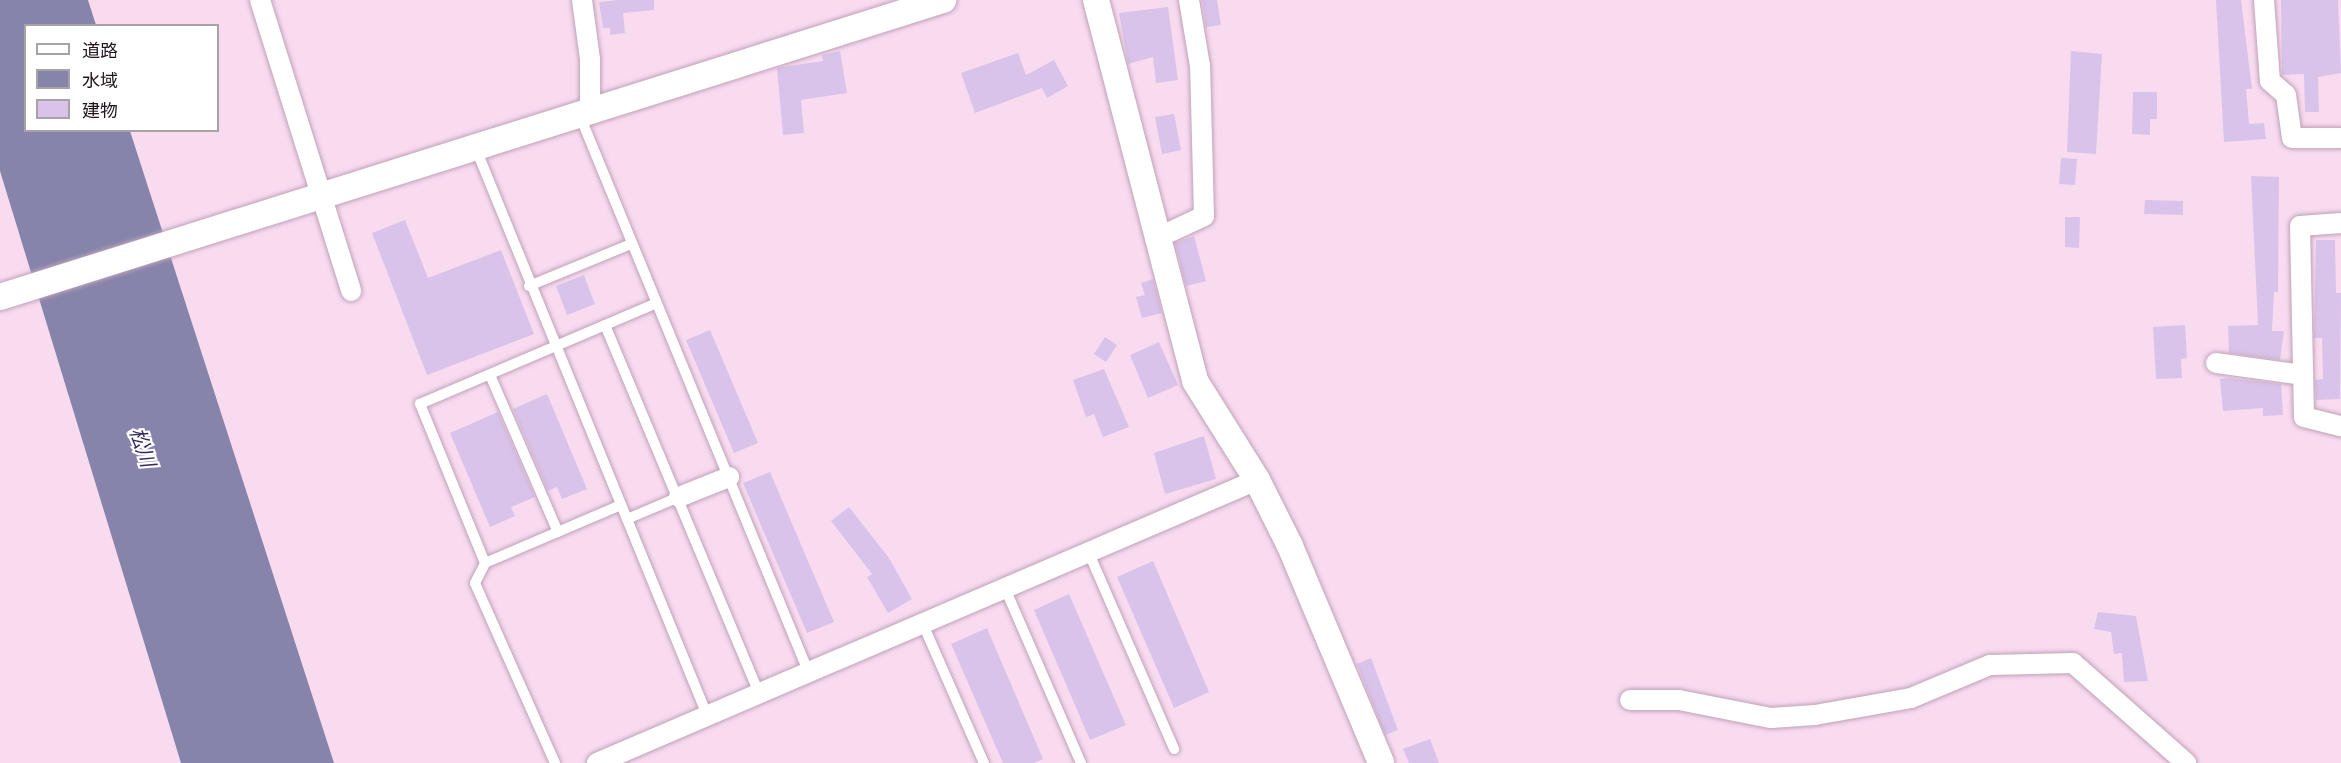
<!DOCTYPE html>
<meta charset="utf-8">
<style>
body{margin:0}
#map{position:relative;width:2341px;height:763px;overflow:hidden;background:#f9dbf0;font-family:Mulish,"Noto Sans JP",sans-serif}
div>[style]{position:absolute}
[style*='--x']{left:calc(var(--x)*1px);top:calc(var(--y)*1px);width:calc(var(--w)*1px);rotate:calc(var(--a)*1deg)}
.water>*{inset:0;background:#8684ab}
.building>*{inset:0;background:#dac3ea}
.roads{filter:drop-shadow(0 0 2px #bfa2b7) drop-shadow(0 0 2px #bfa2b7)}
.service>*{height:10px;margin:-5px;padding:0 5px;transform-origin:5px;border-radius:5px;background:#fff}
.minor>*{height:20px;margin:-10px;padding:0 10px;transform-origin:10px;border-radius:10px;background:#fff}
.tertiary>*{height:26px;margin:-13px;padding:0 13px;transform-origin:13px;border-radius:13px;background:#fff}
span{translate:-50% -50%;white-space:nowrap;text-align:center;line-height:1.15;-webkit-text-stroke:4.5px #fff;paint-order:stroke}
.water-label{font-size:20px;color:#332b5f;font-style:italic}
.legend{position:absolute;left:24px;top:24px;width:195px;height:108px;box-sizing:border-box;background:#fff;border:2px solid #a6a2a5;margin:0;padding:8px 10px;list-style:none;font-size:18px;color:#21161e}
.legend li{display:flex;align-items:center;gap:12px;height:30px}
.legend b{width:30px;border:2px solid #a6a2a5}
</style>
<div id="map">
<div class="water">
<i style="clip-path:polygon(0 0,88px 0,96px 25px,26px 26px,26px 130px,130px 131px,334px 763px,181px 763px,0 171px)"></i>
</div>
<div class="building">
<i style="clip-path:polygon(618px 0,654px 0,654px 10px,623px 13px,625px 33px,610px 35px,610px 28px,603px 28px,599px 2px)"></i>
<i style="clip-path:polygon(1202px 0,1217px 0,1221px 25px,1206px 27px)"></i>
<i style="clip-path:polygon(2216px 0,2241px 0,2252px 89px,2246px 89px,2249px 124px,2264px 123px,2266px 139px,2224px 142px)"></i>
<i style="clip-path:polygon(2281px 0,2338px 0,2341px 73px,2318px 77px,2319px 112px,2305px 112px,2304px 74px,2282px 75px)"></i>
<i style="clip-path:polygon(1168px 7px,1178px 80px,1156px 83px,1153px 57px,1128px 64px,1119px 13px)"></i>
<i style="clip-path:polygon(840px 51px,847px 93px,801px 100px,804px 133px,783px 135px,777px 68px,823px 61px,822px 55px)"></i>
<i style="clip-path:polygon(2071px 51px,2102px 54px,2096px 154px,2067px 152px)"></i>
<i style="clip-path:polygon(1018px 53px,1026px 75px,1054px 60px,1068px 86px,1047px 98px,1042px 88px,975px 113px,961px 73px)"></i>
<i style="clip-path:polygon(2133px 92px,2157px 92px,2157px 119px,2150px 119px,2150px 135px,2132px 134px)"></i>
<i style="clip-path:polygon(1174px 114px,1181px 150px,1162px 154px,1155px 117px)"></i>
<i style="clip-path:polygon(2061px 158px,2077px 159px,2075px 185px,2059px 184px)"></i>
<i style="clip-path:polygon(2251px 176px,2279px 177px,2278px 292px,2274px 292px,2272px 331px,2284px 331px,2280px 360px,2229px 353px,2228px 326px,2258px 325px)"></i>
<i style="clip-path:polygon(2145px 200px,2183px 201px,2183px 215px,2144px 214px)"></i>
<i style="clip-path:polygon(2065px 217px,2080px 217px,2079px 248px,2065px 247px)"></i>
<i style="clip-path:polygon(405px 220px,428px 278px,501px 250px,534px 334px,427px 375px,372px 233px)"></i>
<i style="clip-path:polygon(1194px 236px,1206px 281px,1186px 286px,1175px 243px)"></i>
<i style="clip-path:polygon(2316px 240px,2335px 240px,2336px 293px,2341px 293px,2340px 399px,2316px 400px,2315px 380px,2323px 379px,2322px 338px,2314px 338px)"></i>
<i style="clip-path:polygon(584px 275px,595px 304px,567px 315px,556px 286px)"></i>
<i style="clip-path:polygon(1153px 279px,1162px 313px,1142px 318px,1136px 297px,1145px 295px,1141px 283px)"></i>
<i style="clip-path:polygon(2185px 325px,2187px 358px,2181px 359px,2182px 378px,2156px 379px,2153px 327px)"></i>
<i style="clip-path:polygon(710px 330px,758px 443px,734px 453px,686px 340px)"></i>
<i style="clip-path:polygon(1105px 337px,1117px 345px,1106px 362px,1094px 354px)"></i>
<i style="clip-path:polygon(1159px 342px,1178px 385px,1148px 398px,1130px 355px)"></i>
<i style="clip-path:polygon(1104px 369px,1129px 427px,1103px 437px,1094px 414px,1086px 417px,1073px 380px)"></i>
<i style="clip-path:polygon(2229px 378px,2281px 384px,2283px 415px,2263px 416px,2263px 408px,2223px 411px,2220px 379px)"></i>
<i style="clip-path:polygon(547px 394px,587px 489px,562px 499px,557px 487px,548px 491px,513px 409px)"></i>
<i style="clip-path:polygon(498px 412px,535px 497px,511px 507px,515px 516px,490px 527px,450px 433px)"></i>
<i style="clip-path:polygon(1204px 436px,1216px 479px,1165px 494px,1154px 453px)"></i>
<i style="clip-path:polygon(770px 472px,834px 622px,807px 633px,743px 483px)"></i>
<i style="clip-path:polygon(849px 507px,889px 558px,912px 599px,888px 613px,867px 577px,872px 574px,831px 521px)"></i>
<i style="clip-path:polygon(1153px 561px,1209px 692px,1174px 708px,1117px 577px)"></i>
<i style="clip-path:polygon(1069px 594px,1126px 725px,1090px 740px,1034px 610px)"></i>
<i style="clip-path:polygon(2098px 612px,2136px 616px,2148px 681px,2124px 682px,2122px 653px,2114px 654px,2111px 632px,2094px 629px)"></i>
<i style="clip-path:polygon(987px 628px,1043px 759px,1034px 763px,1003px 763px,951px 644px)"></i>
<i style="clip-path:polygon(1371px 658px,1398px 730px,1385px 735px,1357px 664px)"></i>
<i style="clip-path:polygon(1430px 739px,1439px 763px,1409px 763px,1403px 749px)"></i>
</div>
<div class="roads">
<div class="service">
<i style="--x:580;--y:116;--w:600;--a:67.67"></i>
<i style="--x:476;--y:149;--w:611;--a:67.8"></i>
<i style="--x:529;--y:286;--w:110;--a:-22.4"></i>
<i style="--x:605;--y:325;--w:399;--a:67.3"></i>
<i style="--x:490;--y:375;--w:171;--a:66.6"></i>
<i style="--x:627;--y:519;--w:56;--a:-22.9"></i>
<i style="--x:1088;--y:551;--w:216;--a:66.5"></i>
<i style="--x:485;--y:563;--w:148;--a:-23.1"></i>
<i style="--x:1004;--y:586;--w:193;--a:66.5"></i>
<i style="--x:922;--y:622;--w:154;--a:66.3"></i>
<i style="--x:555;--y:763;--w:197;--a:-114"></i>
<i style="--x:475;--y:583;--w:22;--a:-63"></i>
<i style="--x:485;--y:563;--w:172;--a:-112.2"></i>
<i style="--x:420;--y:404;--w:254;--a:-23.1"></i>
</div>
<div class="minor">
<i style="--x:260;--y:0;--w:305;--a:72.6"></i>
<i style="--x:582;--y:0;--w:60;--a:82.3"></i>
<i style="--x:590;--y:59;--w:54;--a:90"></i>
<i style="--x:2264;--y:0;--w:81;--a:85.8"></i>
<i style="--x:2270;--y:81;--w:21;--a:41"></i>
<i style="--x:2286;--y:95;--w:43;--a:82.1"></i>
<i style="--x:2292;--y:138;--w:49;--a:0"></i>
<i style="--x:2341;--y:223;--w:41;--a:175.8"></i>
<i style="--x:2300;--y:226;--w:191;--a:88.8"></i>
<i style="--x:2304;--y:417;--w:38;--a:14"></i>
<i style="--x:1155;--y:239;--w:54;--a:-25.1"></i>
<i style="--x:1204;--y:216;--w:150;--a:-91.5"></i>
<i style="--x:1200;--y:66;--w:67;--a:-99.5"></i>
<i style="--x:2216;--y:363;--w:88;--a:7.9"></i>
<i style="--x:679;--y:497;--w:54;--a:-21.8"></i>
<i style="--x:1630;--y:700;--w:49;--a:0"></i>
<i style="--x:1679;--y:700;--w:94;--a:11.1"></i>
<i style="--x:1771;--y:718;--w:44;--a:-3.9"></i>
<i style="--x:1815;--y:715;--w:97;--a:-10"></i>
<i style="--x:1911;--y:698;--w:86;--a:-22.7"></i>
<i style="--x:1990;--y:665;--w:83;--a:-1.4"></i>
<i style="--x:2073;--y:663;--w:151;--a:41.5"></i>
<i style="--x:597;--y:763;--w:718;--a:-23.21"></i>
</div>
<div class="tertiary">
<i style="--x:1096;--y:0;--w:394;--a:75.4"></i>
<i style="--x:1195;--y:381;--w:117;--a:57.9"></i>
<i style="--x:1257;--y:480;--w:74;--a:63.4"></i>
<i style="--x:1290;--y:546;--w:235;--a:67.2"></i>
<i style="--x:0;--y:297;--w:989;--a:-17.48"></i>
</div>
</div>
<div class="water-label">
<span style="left:143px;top:447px;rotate:71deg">松川</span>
</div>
<ul class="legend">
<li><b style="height:8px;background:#fff"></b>道路</li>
<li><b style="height:16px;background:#8684ab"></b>水域</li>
<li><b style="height:16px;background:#dac3ea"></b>建物</li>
</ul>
</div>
